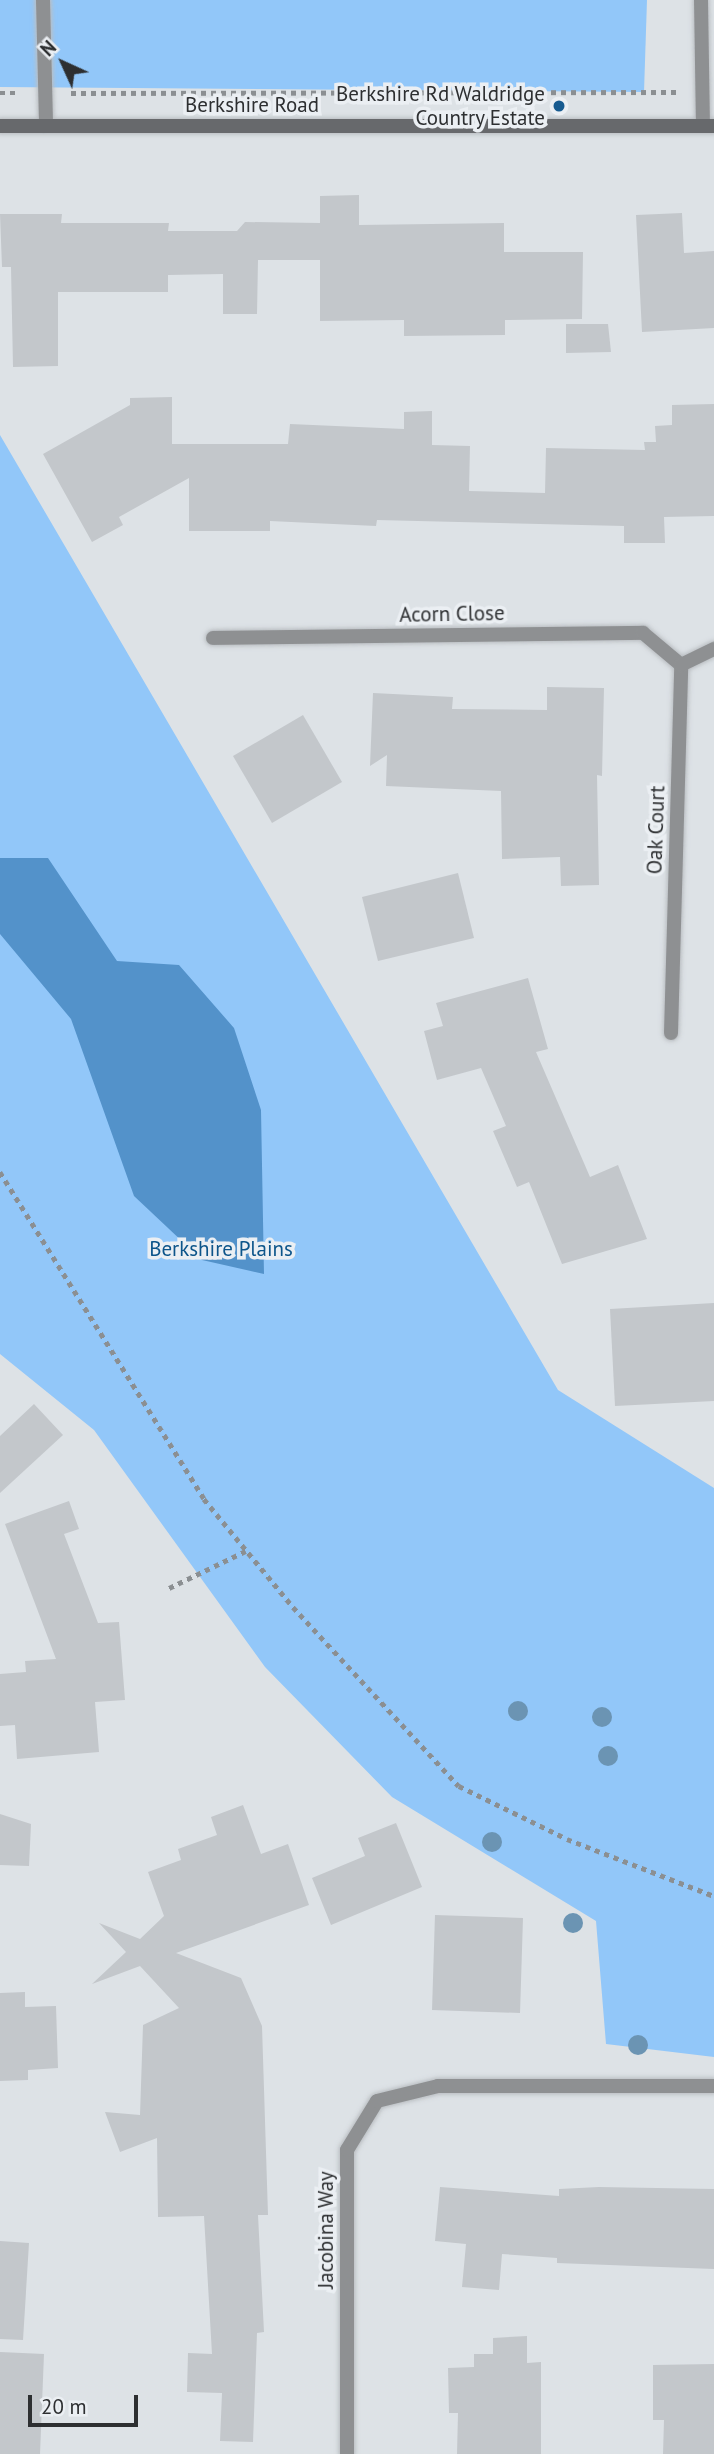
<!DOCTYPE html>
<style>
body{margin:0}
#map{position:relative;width:714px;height:2454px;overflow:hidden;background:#dde2e6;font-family:"PT Sans",sans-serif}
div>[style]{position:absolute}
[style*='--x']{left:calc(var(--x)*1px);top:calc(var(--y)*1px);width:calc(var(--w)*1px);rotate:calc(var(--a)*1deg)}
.green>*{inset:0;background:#92c7f9}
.water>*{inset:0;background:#5392ca}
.building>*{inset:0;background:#c3c7cb}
.path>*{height:4.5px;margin-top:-2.25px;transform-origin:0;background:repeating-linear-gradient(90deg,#8b8f92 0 5px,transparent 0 10px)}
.roads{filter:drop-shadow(0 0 2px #babec2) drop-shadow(0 0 2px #babec2)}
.service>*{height:14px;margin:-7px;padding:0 7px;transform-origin:7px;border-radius:7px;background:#8e9092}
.minor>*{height:14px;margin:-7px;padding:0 7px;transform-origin:7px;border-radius:7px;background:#8e9092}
.secondary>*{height:14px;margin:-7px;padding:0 7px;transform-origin:7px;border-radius:7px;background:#67696c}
.trees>*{width:20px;height:20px;margin:-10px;border-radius:50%;background:#6b94b3}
.dots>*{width:19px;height:19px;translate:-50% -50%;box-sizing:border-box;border:4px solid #ebeff3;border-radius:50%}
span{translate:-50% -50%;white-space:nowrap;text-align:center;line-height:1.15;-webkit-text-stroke:7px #ebeff3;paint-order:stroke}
.poi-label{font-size:21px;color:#2d2f31}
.right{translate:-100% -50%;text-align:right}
.street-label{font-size:21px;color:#2d2f31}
.park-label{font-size:21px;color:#0d558a}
.north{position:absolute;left:28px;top:28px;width:70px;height:70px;-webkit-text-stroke:5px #ebeff3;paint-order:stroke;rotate:315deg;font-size:19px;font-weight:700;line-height:28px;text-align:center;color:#2d2f31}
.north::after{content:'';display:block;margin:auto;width:24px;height:32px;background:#2d2f31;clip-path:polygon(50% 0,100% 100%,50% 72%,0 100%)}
.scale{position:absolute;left:28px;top:2395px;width:110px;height:32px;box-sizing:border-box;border:4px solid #2d2f31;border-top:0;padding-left:9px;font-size:21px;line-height:24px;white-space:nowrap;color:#2d2f31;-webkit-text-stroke:5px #ebeff3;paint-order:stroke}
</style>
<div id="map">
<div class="green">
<i style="clip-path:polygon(0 0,647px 0,644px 92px,0 87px)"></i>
<i style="clip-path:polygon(0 435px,558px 1390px,714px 1488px,714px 2057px,606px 2044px,596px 1921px,392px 1797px,265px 1667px,94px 1430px,0 1354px)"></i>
</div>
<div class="water">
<i style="clip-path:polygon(0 858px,48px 858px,117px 961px,179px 965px,234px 1028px,261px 1110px,264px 1274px,202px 1260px,134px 1196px,71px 1019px,0 934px)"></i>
</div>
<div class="building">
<i style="clip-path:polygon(359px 195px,359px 225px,504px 223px,504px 252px,583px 252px,582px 319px,505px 320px,505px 335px,404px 336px,404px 320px,320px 321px,320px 260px,258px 260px,257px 314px,223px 314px,223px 274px,168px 275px,168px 292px,58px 292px,58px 366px,13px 367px,11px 267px,2px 267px,0 214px,62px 214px,61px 223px,169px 223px,168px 231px,237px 231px,245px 222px,320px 223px,320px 196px)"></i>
<i style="clip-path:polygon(682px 213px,684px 253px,714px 251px,714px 328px,642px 332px,636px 215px)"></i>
<i style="clip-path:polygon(566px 324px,608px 324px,611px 352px,566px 353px)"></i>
<i style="clip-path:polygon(172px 397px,172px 444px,288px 444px,290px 424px,404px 429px,404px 412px,432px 411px,432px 445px,470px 446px,469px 491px,545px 493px,546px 448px,645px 450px,644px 442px,656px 442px,655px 426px,672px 425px,672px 405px,714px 404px,714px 516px,664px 517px,665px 543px,624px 543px,624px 526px,377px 520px,376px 526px,270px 521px,270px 531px,189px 531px,189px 478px,119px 517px,123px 525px,92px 542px,43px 454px,130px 405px,130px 398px)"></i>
<i style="clip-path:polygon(547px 687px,604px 688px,602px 776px,597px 775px,599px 885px,561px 886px,560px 857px,502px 859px,501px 791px,386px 786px,387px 755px,370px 766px,373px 693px,453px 697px,452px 709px,547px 710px)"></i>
<i style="clip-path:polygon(303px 715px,342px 782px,272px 823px,233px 756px)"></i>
<i style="clip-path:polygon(458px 873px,474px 938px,378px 961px,362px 897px)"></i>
<i style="clip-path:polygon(528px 978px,548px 1049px,536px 1052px,590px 1177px,618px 1165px,647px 1239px,562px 1264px,529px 1182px,517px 1187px,493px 1131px,506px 1126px,481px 1068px,437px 1080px,424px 1031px,443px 1026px,436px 1003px)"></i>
<i style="clip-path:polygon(714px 1303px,714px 1401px,615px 1406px,610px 1309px)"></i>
<i style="clip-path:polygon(34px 1404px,63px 1435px,0 1493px,0 1436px)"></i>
<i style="clip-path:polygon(69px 1501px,79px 1529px,64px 1534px,98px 1623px,119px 1622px,125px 1700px,95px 1702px,99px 1752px,17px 1759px,15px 1725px,0 1726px,0 1674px,26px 1672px,25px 1661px,56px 1659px,5px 1524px)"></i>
<i style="clip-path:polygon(243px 1805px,261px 1854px,288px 1844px,309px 1905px,176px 1953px,241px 1978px,262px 2026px,268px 2215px,258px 2215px,264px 2332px,257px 2333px,253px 2442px,220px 2441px,222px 2393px,187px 2392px,188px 2353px,212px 2354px,204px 2216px,158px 2217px,157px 2138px,120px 2152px,105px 2112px,140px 2115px,143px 2025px,179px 2008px,140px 1966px,92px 1984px,126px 1952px,99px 1923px,140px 1939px,164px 1916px,148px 1872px,181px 1860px,178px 1849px,217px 1835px,211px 1817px)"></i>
<i style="clip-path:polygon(0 1814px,31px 1824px,29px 1866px,0 1865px)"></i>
<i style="clip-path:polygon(396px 1823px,422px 1887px,331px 1925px,312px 1878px,365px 1856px,358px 1838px)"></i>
<i style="clip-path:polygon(435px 1915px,523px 1918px,520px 2013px,432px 2010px)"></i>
<i style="clip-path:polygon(25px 1992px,25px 2007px,56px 2006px,58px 2068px,28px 2070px,28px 2080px,0 2081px,0 1993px)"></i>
<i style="clip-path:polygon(440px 2187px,559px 2196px,559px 2189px,599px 2187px,714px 2189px,714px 2269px,557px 2263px,557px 2258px,502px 2254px,499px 2290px,462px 2287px,466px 2244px,435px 2241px)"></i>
<i style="clip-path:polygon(0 2241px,29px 2243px,23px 2340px,0 2339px)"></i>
<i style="clip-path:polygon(527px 2336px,527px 2363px,541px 2362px,541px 2454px,457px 2454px,458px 2413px,449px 2413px,448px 2368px,474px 2367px,474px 2354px,493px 2354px,493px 2338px)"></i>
<i style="clip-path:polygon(0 2352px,44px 2354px,40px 2454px,0 2454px)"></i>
<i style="clip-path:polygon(714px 2364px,714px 2454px,663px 2454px,664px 2420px,653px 2420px,653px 2365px)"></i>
</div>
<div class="path">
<i style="--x:0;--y:93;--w:20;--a:0"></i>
<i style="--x:71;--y:93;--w:607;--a:-0.09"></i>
<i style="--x:0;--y:1172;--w:385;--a:58"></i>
<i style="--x:204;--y:1499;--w:140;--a:50.5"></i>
<i style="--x:293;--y:1607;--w:244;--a:47.2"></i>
<i style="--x:459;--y:1786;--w:120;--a:26.1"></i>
<i style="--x:567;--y:1839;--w:158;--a:21.2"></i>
<i style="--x:169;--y:1588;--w:85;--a:-25.7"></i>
</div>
<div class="roads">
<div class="service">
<i style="--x:43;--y:0;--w:126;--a:88.6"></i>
<i style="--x:701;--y:0;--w:126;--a:89.1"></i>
</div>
<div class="minor">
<i style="--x:213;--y:638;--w:430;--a:-0.7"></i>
<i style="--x:643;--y:633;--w:50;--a:40.1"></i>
<i style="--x:671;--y:1033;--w:368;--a:-88.4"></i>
<i style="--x:681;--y:665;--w:37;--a:-26"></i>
<i style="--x:347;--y:2454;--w:304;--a:-90"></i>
<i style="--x:347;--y:2150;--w:57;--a:-58.5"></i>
<i style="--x:377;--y:2101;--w:63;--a:-13.8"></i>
<i style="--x:438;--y:2086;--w:276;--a:0"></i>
</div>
<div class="secondary">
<i style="--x:0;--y:126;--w:714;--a:0"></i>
</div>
</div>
<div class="trees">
<i style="left:518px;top:1711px"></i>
<i style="left:602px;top:1717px"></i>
<i style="left:608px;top:1756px"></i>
<i style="left:492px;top:1842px"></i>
<i style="left:573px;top:1923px"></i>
<i style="left:638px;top:2045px"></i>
</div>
<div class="dots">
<i style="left:559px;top:106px;background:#175b90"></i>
</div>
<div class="poi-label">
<span class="right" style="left:545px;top:106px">Berkshire Rd Waldridge<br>Country Estate</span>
</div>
<div class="street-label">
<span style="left:252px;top:105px">Berkshire Road</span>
<span style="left:452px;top:614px;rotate:-1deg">Acorn Close</span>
<span style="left:656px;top:830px;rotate:-88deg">Oak Court</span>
<span style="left:326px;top:2230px;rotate:-90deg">Jacobina Way</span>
</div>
<div class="park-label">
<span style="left:221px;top:1249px">Berkshire Plains</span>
</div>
<div class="north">N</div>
<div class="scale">20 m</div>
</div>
